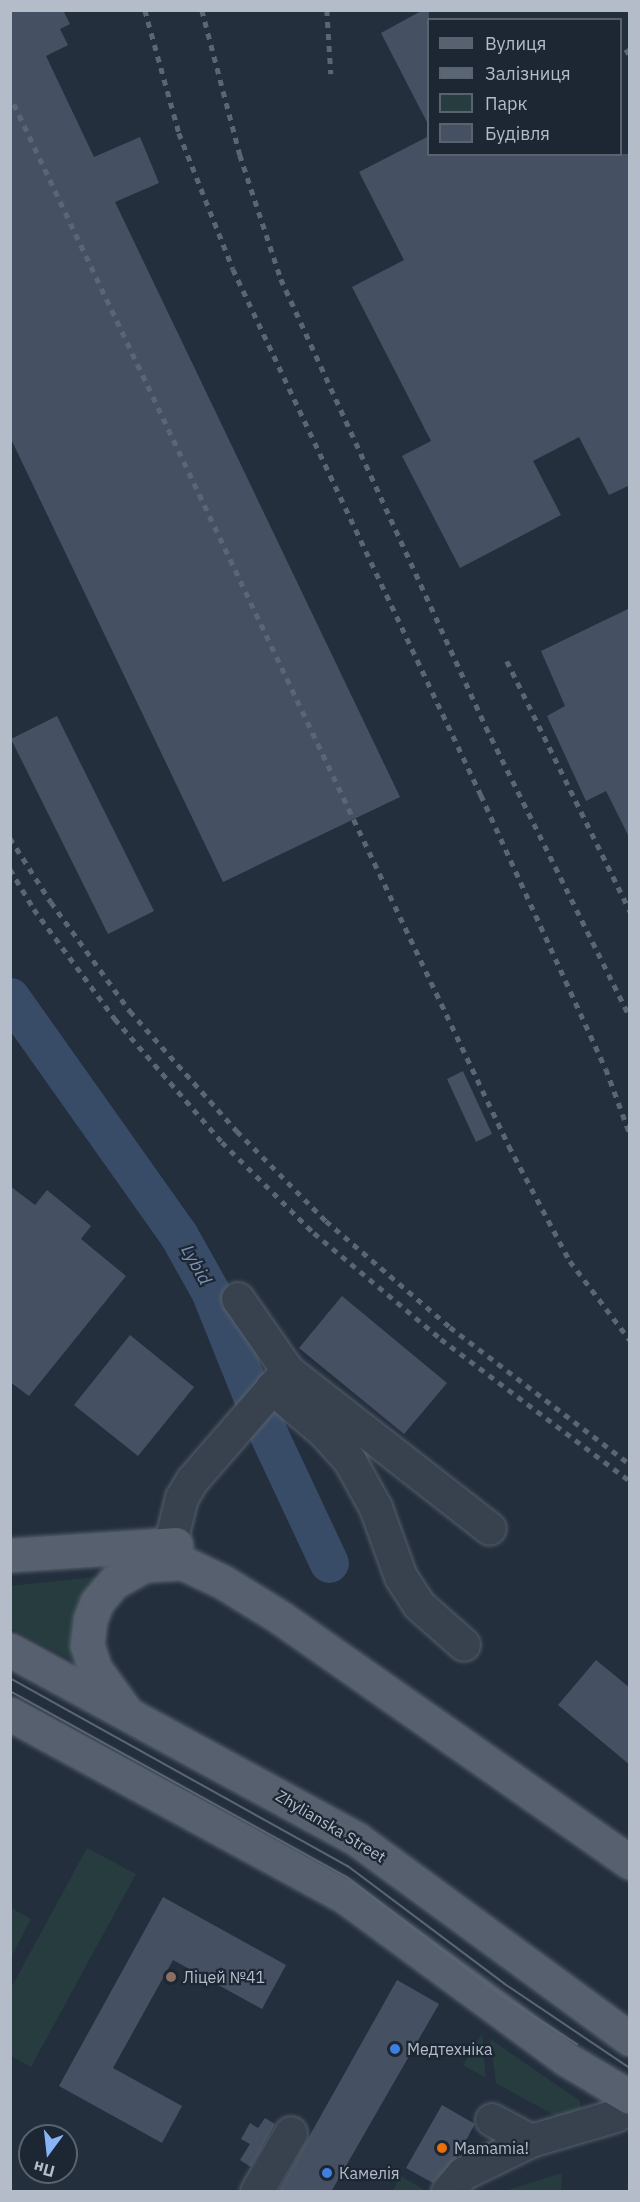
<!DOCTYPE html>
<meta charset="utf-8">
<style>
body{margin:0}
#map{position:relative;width:640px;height:2202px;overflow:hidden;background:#242f3e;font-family:"IBM Plex Sans",sans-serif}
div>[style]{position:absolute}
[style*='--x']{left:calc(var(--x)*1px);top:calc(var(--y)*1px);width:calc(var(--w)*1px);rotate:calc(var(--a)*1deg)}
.green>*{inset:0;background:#263c3f}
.river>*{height:39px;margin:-19.5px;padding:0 19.5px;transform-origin:19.5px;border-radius:19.5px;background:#394c67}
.building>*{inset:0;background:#455162}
.roads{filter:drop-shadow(0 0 2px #565f6c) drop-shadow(0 0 2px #565f6c)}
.minor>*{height:32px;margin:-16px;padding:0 16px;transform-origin:16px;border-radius:16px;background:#38414e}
.major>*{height:33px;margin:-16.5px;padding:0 16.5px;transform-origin:16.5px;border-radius:16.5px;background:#56606e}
.tram>*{height:1.5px;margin:-0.75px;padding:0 0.75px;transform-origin:0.75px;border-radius:0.75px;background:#5a6575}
.rail>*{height:4.5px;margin-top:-2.25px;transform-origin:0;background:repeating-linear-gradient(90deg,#5a6575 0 6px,transparent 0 12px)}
.dots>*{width:16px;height:16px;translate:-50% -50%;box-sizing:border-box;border:3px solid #1d2633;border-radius:50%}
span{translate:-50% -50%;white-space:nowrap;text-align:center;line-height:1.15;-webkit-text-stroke:4.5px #1d2633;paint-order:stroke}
.street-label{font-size:16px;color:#b4bcc9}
.poi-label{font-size:16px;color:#b4bcc9}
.left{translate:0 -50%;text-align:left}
.water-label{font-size:18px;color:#7c92b1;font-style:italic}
.frame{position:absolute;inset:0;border:12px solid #b4bcc9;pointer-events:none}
.legend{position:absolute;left:427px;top:18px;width:195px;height:138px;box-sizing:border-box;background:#1d2633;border:2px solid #59626f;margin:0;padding:8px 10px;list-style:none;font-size:18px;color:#b4bcc9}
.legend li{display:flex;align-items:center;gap:12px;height:30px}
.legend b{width:30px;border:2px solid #59626f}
.north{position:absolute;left:18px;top:2124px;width:60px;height:60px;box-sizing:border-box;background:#1d2633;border:2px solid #59626f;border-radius:50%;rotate:195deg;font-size:16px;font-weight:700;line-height:24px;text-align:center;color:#b4bcc9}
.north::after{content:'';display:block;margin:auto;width:21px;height:27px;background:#8ab4f8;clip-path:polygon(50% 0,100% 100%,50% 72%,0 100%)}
</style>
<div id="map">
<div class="green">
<i style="clip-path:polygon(10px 975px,34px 1019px,20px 1028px,11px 1024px)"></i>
<i style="clip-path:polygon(104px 1576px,78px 1663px,11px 1628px,10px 1586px)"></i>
<i style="clip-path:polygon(87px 1848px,136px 1874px,31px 2067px,11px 2056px,11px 1988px)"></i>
<i style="clip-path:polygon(11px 1908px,31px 1919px,11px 1957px)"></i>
<i style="clip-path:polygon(482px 2034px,486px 2078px,463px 2065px)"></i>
<i style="clip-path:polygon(490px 2039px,580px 2101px,581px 2111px,563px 2120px,496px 2083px)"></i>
<i style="clip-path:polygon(562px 2173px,561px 2191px,504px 2191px)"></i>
<i style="clip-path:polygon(401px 2176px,426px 2191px,393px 2191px)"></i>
</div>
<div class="river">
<i style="--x:10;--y:997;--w:291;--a:54.7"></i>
<i style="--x:178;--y:1234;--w:65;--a:60.7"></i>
<i style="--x:210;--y:1291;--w:137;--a:68.1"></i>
<i style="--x:261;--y:1418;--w:160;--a:64.9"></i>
</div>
<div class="building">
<i style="clip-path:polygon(10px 10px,63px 10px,70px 24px,60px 29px,68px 45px,46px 56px,94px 157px,140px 137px,159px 183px,115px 202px,400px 797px,223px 882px,10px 437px)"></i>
<i style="clip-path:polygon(423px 10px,429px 10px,429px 126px,381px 33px)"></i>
<i style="clip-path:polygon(429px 136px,429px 154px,630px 154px,630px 485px,609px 495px,579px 437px,533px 461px,561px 515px,460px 568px,402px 456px,431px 441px,352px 287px,404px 260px,359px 172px)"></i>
<i style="clip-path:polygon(630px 608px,630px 839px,606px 791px,586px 801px,547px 716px,565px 706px,541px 651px)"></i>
<i style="clip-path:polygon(57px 716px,154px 911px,108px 934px,11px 739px)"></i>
<i style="clip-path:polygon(463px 1071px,492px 1134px,476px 1142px,447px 1079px)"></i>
<i style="clip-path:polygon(10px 1186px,35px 1205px,47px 1190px,91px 1226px,81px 1239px,126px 1276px,29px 1396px,10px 1382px)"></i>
<i style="clip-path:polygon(342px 1296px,447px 1383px,404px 1434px,299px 1348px)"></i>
<i style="clip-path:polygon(130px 1335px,194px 1387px,138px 1456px,74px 1405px)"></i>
<i style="clip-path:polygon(596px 1660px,630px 1688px,630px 1765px,558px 1705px)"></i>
<i style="clip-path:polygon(163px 1897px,286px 1965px,262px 2009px,173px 1960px,113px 2068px,182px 2106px,162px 2143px,59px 2086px)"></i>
<i style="clip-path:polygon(397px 1980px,439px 2004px,331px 2192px,278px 2192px)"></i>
<i style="clip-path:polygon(442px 2105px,475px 2124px,456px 2158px,433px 2183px,406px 2168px)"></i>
<i style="clip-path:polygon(265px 2118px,275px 2124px,251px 2167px,240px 2160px,250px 2144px,241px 2139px,250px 2123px,258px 2128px)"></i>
</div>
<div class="roads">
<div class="minor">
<i style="--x:238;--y:1299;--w:88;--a:55.2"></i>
<i style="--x:288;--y:1371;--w:256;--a:38"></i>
<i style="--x:272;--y:1388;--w:70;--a:40.3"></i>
<i style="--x:325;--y:1433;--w:38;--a:48"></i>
<i style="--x:350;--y:1461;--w:54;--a:61"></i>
<i style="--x:376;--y:1508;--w:73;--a:70.1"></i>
<i style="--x:401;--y:1577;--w:33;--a:57"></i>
<i style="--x:419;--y:1605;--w:60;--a:41.6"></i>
<i style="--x:171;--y:1542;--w:45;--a:-76"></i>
<i style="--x:182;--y:1498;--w:21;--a:-59"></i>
<i style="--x:193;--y:1480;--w:142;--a:-49"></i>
<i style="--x:492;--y:2120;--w:44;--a:28.3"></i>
<i style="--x:257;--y:2192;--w:68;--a:-60"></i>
<i style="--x:448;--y:2192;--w:23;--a:-50"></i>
<i style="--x:463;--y:2174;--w:76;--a:-25.9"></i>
<i style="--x:531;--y:2141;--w:89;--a:-16.4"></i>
</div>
<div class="major">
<i style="--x:10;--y:1555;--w:166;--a:-3.8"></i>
<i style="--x:10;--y:1650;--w:396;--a:28.6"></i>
<i style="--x:358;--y:1840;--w:337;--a:36.2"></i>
<i style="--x:126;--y:1712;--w:53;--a:-125.8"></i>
<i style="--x:95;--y:1669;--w:25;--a:-108"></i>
<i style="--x:87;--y:1645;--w:25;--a:-83"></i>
<i style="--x:90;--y:1620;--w:19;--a:-69"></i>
<i style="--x:97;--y:1602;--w:26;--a:-50"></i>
<i style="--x:114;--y:1582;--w:35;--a:-29"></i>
<i style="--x:145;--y:1565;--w:38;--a:-3"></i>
<i style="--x:183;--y:1563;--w:44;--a:25.4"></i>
<i style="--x:223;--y:1582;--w:68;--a:31.8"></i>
<i style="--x:281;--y:1618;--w:426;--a:35"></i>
<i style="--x:10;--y:1714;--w:380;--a:28.6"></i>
<i style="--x:344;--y:1896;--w:275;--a:36.3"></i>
<i style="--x:566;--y:2059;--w:74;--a:30.7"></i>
</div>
</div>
<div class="tram">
<i style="--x:10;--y:1678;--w:387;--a:29.1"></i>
<i style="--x:348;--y:1866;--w:196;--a:36.9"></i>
<i style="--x:505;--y:1984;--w:151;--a:33.9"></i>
<i style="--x:10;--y:1691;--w:385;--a:28.9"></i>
<i style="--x:347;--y:1877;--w:198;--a:37.4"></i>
<i style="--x:504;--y:1997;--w:87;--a:32.8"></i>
</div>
<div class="rail">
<i style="--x:145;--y:10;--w:128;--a:74.5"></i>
<i style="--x:179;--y:133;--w:146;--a:68.3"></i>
<i style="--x:233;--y:269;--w:582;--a:64.76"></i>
<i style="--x:481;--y:795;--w:301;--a:65.5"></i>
<i style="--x:606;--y:1069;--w:69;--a:69.7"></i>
<i style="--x:202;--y:10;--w:150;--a:75.3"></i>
<i style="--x:240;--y:155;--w:131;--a:71.7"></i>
<i style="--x:281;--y:279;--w:493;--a:65.4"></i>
<i style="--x:486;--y:727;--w:324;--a:63.6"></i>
<i style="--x:327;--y:10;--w:64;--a:86.4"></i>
<i style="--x:626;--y:49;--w:8;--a:60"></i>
<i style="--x:14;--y:104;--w:1154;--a:64.59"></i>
<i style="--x:509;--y:1146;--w:130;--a:62.1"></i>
<i style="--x:570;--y:1261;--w:99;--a:52.8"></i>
<i style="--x:507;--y:661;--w:279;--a:63.8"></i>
<i style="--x:10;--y:838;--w:76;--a:57.4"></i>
<i style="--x:51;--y:902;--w:135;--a:54.1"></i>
<i style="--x:130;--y:1011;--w:161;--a:48.3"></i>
<i style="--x:237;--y:1131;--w:127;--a:45.3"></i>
<i style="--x:326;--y:1221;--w:163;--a:40.5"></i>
<i style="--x:450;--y:1327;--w:226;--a:37.3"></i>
<i style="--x:10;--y:869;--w:47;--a:59"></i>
<i style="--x:34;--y:909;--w:137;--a:53.6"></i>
<i style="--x:115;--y:1019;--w:163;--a:49"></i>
<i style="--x:222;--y:1142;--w:129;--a:44.7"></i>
<i style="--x:314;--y:1233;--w:165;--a:39.8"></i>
<i style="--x:441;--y:1339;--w:236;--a:36.9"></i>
</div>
<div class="dots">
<i style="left:171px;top:1977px;background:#8d6e63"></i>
<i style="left:395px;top:2049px;background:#3f7fe0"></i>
<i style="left:442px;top:2148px;background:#e8710a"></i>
<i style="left:327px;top:2173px;background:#3f7fe0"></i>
</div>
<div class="street-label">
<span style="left:331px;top:1826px;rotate:31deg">Zhylianska Street</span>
</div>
<div class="poi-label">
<span class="left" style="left:183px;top:1977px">Ліцей №41</span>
<span class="left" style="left:407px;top:2049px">Медтехніка</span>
<span class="left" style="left:454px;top:2148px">Mamamia!</span>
<span class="left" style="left:339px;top:2173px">Камелія</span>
</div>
<div class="water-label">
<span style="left:196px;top:1265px;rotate:61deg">Lybid</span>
</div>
<div class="frame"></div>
<ul class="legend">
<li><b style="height:8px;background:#56606e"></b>Вулиця</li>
<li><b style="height:8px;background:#5a6575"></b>Залізниця</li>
<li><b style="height:16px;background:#263c3f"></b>Парк</li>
<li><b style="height:16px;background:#455162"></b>Будівля</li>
</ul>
<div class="north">Пн</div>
</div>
